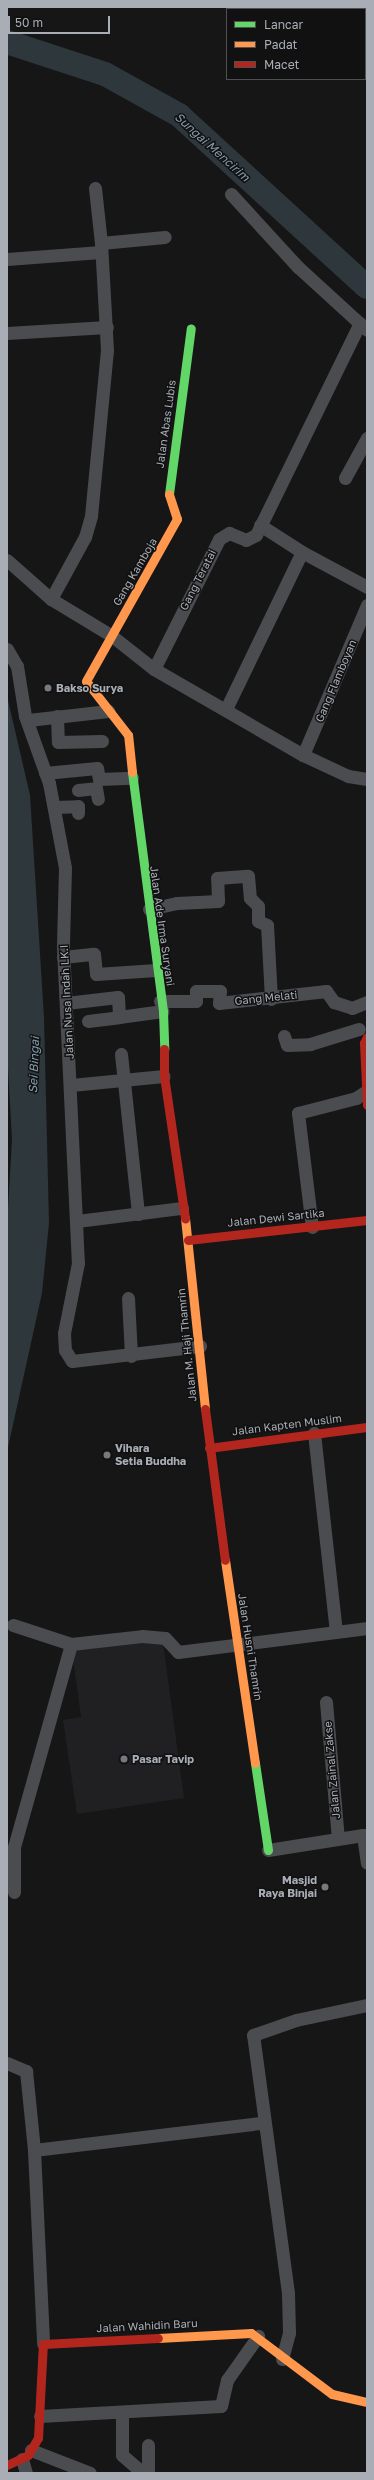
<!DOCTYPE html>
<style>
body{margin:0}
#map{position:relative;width:374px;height:2480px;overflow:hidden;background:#161617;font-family:"Golos Text",sans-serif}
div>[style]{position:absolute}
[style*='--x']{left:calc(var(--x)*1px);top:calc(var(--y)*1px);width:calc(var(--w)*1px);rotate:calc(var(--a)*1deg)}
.built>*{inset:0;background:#202022}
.water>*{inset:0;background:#2e373b}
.river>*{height:24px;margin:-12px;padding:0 12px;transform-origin:12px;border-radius:12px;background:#2e373b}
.street>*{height:13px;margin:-6.5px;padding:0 6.5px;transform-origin:6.5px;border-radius:6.5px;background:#4b4c4f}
.fast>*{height:9px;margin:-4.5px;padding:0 4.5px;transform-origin:4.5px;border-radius:4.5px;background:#63d668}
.slow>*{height:9px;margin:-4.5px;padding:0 4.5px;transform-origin:4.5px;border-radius:4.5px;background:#ff974d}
.jam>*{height:9px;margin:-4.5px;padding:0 4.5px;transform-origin:4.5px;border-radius:4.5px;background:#b3261e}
.dots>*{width:11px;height:11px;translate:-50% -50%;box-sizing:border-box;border:2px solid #111112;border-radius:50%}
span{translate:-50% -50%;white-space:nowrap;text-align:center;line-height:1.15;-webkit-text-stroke:3px #111112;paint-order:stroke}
.street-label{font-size:11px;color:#a9aeb6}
.poi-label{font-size:11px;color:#a9aeb6;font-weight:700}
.left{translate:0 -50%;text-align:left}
.right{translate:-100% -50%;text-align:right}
.water-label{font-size:12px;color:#839eae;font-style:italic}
.frame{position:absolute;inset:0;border:8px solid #a9aeb6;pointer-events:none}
.legend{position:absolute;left:226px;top:8px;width:140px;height:72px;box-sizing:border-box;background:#111112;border:1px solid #4e5054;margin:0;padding:5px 7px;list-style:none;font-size:12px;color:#a9aeb6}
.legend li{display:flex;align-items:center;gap:8px;height:20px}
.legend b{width:20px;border:1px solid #4e5054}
.scale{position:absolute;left:8px;top:16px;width:102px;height:18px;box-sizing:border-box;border:2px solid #a9aeb6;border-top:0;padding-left:5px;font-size:12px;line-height:14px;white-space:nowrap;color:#a9aeb6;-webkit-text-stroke:3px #111112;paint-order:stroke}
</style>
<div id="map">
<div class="built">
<i style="clip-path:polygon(111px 1641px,163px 1643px,184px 1798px,77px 1814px,63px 1720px,81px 1717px,72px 1651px)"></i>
</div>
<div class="water">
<i style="clip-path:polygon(7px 696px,30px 795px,44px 1017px,49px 1223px,42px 1293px,7px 1452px,7px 1226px,12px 1139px,7px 1051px)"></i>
</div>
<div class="river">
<i style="--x:7;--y:42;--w:103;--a:18.1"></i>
<i style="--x:105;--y:74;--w:85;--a:29"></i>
<i style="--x:179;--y:115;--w:255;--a:42.5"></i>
</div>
<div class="street">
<i style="--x:363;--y:9;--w:2;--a:-63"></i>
<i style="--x:95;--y:188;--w:55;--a:83.8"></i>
<i style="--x:231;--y:194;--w:99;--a:47.5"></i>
<i style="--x:298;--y:267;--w:93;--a:42.4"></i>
<i style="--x:7;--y:259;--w:94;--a:-4.3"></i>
<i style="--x:7;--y:333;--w:100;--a:-3.4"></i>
<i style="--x:345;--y:478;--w:46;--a:-61.2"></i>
<i style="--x:260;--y:525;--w:50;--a:32.7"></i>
<i style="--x:302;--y:552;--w:74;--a:28.3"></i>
<i style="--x:7;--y:560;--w:59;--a:41.6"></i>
<i style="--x:51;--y:599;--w:71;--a:31.2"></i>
<i style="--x:112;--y:636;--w:53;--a:38.2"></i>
<i style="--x:154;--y:669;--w:172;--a:30"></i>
<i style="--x:303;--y:755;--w:50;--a:25"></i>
<i style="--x:348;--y:776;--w:19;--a:9"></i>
<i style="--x:51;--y:599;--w:71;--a:-61.3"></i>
<i style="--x:85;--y:537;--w:22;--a:-74"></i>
<i style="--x:91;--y:516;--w:167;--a:-84.5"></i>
<i style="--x:107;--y:350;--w:107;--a:-93.2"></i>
<i style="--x:101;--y:243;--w:64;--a:-5.4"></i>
<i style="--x:7;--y:649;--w:20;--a:60"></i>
<i style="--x:17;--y:666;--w:51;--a:80.9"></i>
<i style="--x:25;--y:716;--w:71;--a:70.3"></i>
<i style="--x:49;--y:783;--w:86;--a:79.3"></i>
<i style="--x:65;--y:868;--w:79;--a:91.5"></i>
<i style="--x:63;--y:947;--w:316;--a:87.3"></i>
<i style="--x:78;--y:1263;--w:71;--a:101.3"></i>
<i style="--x:64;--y:1333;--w:17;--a:87"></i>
<i style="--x:65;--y:1350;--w:13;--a:58"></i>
<i style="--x:72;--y:1361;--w:129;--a:-6.7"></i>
<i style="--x:154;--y:669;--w:145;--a:-63.4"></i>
<i style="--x:219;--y:539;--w:12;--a:-31"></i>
<i style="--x:229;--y:533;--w:18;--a:22"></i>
<i style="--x:246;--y:540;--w:11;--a:-27"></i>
<i style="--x:256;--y:535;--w:236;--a:-63.9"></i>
<i style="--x:226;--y:709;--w:174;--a:-64.2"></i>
<i style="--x:57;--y:716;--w:26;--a:88"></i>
<i style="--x:58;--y:742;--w:44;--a:-1.3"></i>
<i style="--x:28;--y:720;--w:81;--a:-6.4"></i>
<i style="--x:303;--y:755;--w:163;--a:-66.9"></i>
<i style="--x:45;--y:773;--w:52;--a:-5.5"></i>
<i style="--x:97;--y:768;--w:11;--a:80"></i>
<i style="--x:99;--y:779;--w:33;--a:-2"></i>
<i style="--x:78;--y:790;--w:18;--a:-6"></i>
<i style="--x:96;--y:788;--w:11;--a:80"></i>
<i style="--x:54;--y:807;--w:24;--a:-2"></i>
<i style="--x:78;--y:806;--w:7;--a:90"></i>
<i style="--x:149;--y:909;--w:29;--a:-12"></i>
<i style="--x:177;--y:903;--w:41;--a:-2.8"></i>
<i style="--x:218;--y:901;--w:23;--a:-92"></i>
<i style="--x:217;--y:878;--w:31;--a:-4"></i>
<i style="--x:248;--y:876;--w:22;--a:85"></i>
<i style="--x:250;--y:898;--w:11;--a:45"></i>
<i style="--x:258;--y:906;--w:15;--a:90"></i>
<i style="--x:258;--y:921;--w:10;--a:24"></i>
<i style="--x:267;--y:925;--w:74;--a:86.9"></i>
<i style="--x:63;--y:957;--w:31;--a:-6"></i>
<i style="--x:94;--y:954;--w:20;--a:84"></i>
<i style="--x:96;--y:974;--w:60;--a:-3.8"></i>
<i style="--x:160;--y:1001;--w:36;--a:0"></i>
<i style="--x:196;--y:1001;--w:10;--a:-90"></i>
<i style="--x:196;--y:991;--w:24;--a:0"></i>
<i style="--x:220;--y:991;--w:12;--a:95"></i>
<i style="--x:219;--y:1003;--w:108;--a:-6.4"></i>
<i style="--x:326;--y:991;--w:14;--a:54"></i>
<i style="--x:334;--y:1002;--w:19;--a:18"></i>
<i style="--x:66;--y:1003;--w:52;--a:-6.6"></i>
<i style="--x:118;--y:997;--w:20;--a:87"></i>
<i style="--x:119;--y:1017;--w:44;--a:-7.8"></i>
<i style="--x:352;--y:1008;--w:16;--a:-22"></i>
<i style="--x:88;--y:1021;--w:31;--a:-7"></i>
<i style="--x:284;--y:1036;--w:9;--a:72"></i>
<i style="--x:287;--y:1045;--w:23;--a:-2"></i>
<i style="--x:310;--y:1044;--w:51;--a:-17"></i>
<i style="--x:121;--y:1054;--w:161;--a:83.9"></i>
<i style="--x:71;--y:1085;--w:93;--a:-5.5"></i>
<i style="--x:77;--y:1221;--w:106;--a:-7.1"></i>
<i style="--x:312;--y:1227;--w:115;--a:-97"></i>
<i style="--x:298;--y:1113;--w:60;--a:-14.5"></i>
<i style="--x:356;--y:1098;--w:11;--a:-34"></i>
<i style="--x:128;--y:1298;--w:58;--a:87"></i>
<i style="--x:314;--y:1433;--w:199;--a:83.7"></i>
<i style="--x:13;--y:1625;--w:61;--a:18.1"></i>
<i style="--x:71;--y:1644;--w:71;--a:-6.4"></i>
<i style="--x:142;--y:1636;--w:23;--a:5"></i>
<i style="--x:165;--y:1638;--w:19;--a:47"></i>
<i style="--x:178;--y:1652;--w:191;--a:-7.2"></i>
<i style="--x:326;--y:1702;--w:137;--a:85"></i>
<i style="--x:268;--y:1850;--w:96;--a:-9"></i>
<i style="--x:363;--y:1835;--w:28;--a:82"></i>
<i style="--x:14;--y:1892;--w:45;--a:-90"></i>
<i style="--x:14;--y:1847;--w:211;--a:-74.3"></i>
<i style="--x:7;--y:2063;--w:21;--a:23"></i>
<i style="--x:26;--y:2071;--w:79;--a:84.2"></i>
<i style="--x:34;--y:2150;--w:230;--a:-6.8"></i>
<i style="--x:34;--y:2150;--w:194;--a:87.3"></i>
<i style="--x:282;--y:2359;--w:27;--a:-75"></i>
<i style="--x:289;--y:2333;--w:40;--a:-91.4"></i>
<i style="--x:288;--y:2293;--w:260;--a:-97.7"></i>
<i style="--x:253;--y:2035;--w:46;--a:-19.2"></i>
<i style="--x:296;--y:2020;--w:73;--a:-11.9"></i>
<i style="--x:122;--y:2412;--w:43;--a:90"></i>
<i style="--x:122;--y:2455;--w:21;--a:41"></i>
<i style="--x:138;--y:2469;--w:3;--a:108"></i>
<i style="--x:40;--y:2416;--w:181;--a:-3.2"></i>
<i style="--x:221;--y:2406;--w:27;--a:-77"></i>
<i style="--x:227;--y:2380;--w:54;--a:-54.8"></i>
<i style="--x:31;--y:2450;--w:63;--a:21.3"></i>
<i style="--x:22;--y:2459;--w:15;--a:74"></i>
<i style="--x:148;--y:2473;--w:28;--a:-90"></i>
</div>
<div class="fast">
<i style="--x:169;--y:494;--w:167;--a:-82.5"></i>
<i style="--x:132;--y:772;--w:241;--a:82.6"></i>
<i style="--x:163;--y:1011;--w:38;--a:88"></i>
<i style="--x:255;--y:1763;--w:88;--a:81.5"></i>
</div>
<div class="slow">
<i style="--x:132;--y:772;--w:37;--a:-96"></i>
<i style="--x:128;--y:735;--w:68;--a:-127.9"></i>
<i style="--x:86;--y:681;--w:186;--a:-60.7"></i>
<i style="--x:177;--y:519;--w:26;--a:-108"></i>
<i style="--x:185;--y:1218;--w:192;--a:84"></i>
<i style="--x:225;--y:1560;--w:205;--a:81.6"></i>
<i style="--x:158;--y:2338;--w:93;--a:-3.1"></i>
<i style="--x:251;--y:2333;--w:101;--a:37"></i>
<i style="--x:332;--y:2394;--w:36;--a:13"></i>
</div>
<div class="jam">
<i style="--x:367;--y:1037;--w:7;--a:117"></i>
<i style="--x:364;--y:1043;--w:62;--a:87.2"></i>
<i style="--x:164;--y:1049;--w:27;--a:90"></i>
<i style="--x:164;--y:1076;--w:144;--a:81.6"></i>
<i style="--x:188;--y:1240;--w:180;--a:-6.4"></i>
<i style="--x:205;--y:1409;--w:152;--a:82.5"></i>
<i style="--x:209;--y:1448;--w:159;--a:-7.6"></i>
<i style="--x:7;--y:2465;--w:23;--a:-25"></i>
<i style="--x:28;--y:2455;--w:20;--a:-60"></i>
<i style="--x:38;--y:2438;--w:94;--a:-87"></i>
<i style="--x:43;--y:2344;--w:115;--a:-3"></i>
</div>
<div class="dots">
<i style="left:48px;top:688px;background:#76797e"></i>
<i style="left:107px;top:1455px;background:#76797e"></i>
<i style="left:124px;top:1759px;background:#76797e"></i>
<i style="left:325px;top:1887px;background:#76797e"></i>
</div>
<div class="street-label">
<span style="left:166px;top:424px;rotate:-82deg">Jalan Abas Lubis</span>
<span style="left:135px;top:572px;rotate:-60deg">Gang Kamboja</span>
<span style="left:198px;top:580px;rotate:-63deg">Gang Teratai</span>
<span style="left:336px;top:681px;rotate:-67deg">Gang Flamboyan</span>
<span style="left:162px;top:926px;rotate:82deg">Jalan Ade Irma Suryani</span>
<span style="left:266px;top:998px;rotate:-6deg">Gang Melati</span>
<span style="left:67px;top:1002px;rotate:-93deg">Jalan Nusa Indah LK.I</span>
<span style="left:276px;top:1218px;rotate:-6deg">Jalan Dewi Sartika</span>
<span style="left:187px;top:1345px;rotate:-96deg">Jalan M. Haji Thamrin</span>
<span style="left:287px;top:1425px;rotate:-7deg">Jalan Kapten Muslim</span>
<span style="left:250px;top:1647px;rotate:81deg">Jalan Husni Thamrin</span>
<span style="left:332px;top:1770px;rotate:-95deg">Jalan Zainal Zakse</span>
<span style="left:147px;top:2326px;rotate:-3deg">Jalan Wahidin Baru</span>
</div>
<div class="poi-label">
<span class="left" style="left:56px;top:688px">Bakso Surya</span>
<span class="left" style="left:115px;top:1455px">Vihara<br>Setia Buddha</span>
<span class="left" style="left:132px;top:1759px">Pasar Tavip</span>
<span class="right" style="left:317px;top:1887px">Masjid<br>Raya Binjai</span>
</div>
<div class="water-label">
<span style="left:212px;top:147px;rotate:42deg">Sungai Mencirim</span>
<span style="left:34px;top:1065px;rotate:-88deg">Sei Bingai</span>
</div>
<div class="frame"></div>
<ul class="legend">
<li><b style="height:5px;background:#63d668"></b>Lancar</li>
<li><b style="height:5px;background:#ff974d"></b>Padat</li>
<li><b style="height:5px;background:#b3261e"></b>Macet</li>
</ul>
<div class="scale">50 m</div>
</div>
